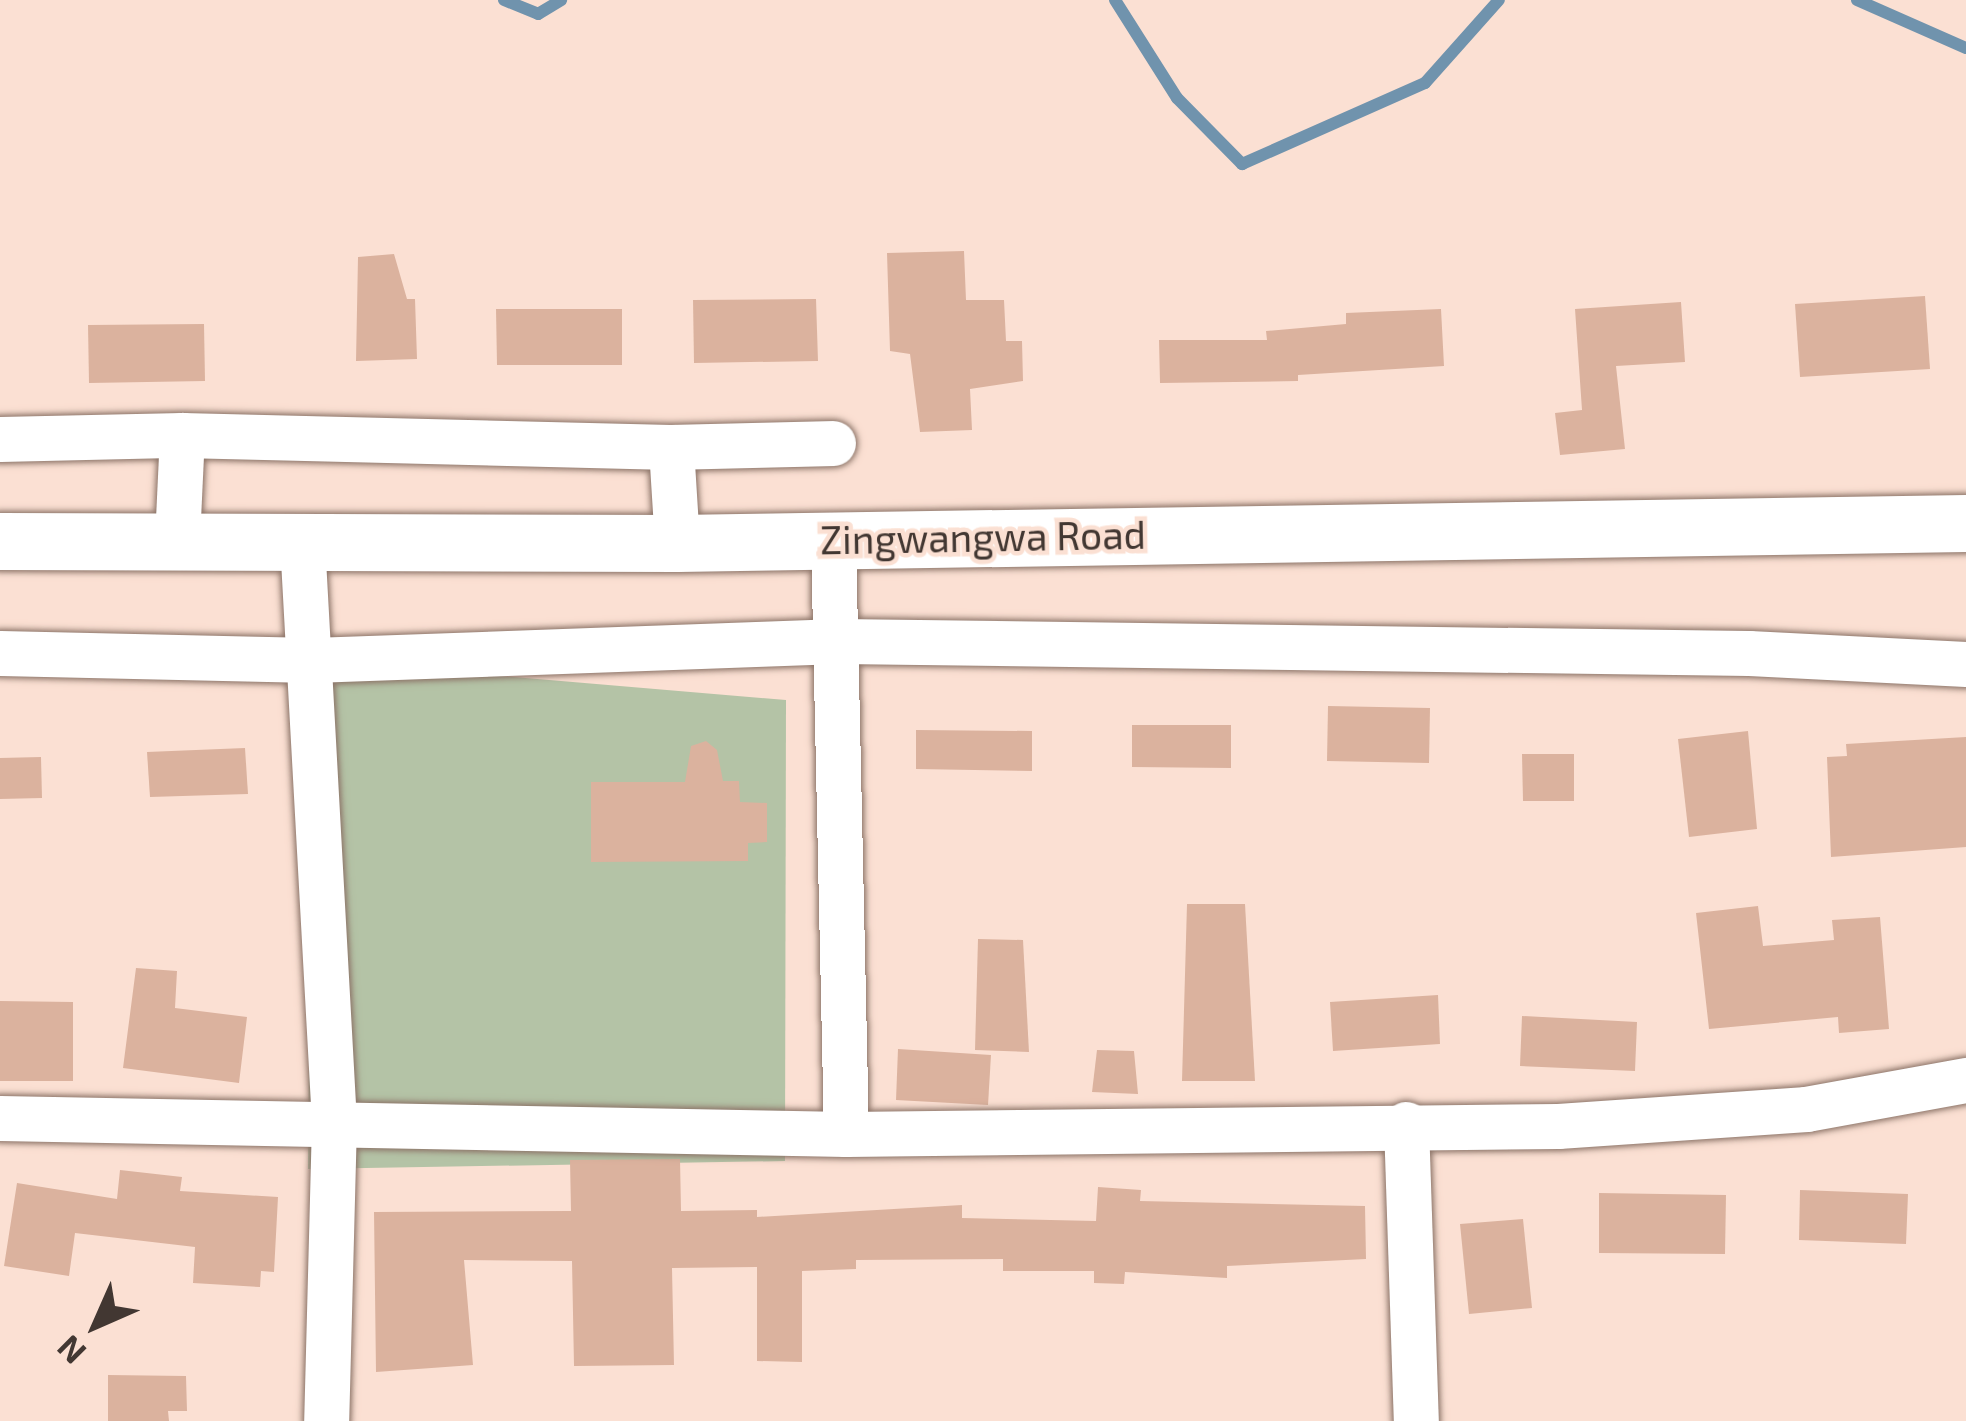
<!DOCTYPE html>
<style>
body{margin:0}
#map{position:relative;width:1966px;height:1421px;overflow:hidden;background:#fbe0d3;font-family:"Exo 2",sans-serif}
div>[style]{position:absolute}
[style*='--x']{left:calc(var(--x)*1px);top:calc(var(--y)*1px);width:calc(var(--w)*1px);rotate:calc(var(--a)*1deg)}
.green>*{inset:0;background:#b4c3a6}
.stream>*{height:12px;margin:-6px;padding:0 6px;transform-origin:6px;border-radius:6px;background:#7093ad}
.building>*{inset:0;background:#dbb29e}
.roads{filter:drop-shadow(0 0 3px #8c7468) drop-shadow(0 0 3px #8c7468)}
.minor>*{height:45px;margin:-22.5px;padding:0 22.5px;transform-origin:22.5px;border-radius:22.5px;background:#fff}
.tertiary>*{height:57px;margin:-28.5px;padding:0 28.5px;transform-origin:28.5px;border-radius:28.5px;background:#fff}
span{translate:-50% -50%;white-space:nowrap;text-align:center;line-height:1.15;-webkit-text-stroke:9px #fbe0d3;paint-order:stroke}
.street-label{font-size:39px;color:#423732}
.north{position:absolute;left:36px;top:1265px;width:120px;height:120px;-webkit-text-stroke:9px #fbe0d3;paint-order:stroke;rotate:225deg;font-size:33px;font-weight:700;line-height:48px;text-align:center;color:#423732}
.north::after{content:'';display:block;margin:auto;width:42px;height:54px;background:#423732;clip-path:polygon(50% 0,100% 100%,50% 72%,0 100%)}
</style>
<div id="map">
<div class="green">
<i style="clip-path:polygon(312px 660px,786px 700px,785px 1161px,308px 1169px)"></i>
</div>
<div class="stream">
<i style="--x:504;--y:0;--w:37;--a:22"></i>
<i style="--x:538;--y:14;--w:27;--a:-31"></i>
<i style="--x:1115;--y:0;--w:116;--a:57.7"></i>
<i style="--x:1177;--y:98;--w:93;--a:45.4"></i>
<i style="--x:1242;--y:164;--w:200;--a:-23.9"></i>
<i style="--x:1425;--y:83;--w:111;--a:-48.3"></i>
<i style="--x:1857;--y:0;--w:119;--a:23.8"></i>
</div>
<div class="building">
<i style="clip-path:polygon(964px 251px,966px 300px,1004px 300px,1006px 341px,1022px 341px,1023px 381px,970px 389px,972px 430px,920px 432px,910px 354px,890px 351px,887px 253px)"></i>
<i style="clip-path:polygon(394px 254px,407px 299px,415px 299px,417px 359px,356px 361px,358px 257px)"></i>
<i style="clip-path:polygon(1925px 296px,1930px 369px,1800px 377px,1795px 304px)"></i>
<i style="clip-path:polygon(816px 299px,818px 361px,694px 363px,693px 300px)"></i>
<i style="clip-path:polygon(1681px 302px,1685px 362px,1616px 366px,1625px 449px,1560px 455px,1555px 413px,1582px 410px,1575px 309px)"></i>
<i style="clip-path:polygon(496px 309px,622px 309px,622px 365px,497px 365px)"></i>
<i style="clip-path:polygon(1441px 309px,1444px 366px,1298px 375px,1298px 381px,1160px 383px,1159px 340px,1267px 340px,1266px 331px,1346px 324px,1346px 313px)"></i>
<i style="clip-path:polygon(204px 324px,205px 381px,89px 383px,88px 325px)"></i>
<i style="clip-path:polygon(1328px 706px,1430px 708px,1429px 763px,1327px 761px)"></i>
<i style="clip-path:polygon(1132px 725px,1231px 725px,1231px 768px,1132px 767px)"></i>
<i style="clip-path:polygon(916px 730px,1032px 731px,1032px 771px,916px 769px)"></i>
<i style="clip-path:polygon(1748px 731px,1757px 829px,1689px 837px,1678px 739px)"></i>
<i style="clip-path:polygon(1966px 737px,1966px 847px,1831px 857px,1827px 757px,1847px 756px,1846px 744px)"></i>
<i style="clip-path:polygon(706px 741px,717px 750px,723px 781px,739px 781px,740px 802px,767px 803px,767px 842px,748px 843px,748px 861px,591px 862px,591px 782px,685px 782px,691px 746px)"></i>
<i style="clip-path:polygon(245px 748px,248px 794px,150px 797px,147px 752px)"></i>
<i style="clip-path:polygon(1522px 754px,1574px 754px,1574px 801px,1523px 801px)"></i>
<i style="clip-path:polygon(41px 757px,42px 798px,0 799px,0 758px)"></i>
<i style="clip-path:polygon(1187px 904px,1245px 904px,1255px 1081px,1182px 1081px)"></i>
<i style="clip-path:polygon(1758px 906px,1763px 946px,1834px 940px,1832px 920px,1880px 917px,1889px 1029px,1839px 1033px,1838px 1017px,1709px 1029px,1696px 913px)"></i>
<i style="clip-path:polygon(978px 939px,1023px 940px,1029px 1052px,975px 1050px)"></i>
<i style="clip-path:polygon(136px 968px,177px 971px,175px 1008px,247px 1017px,239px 1083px,123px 1068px)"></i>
<i style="clip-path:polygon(1438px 995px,1440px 1044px,1333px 1051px,1330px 1002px)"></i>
<i style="clip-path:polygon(0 1001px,73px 1002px,73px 1081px,0 1081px)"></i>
<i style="clip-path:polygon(1522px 1016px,1637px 1022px,1635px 1071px,1520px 1066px)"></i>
<i style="clip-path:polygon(898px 1049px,991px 1055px,988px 1105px,896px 1100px)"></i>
<i style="clip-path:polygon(1097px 1050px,1134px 1051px,1138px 1094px,1092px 1092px)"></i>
<i style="clip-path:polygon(680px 1159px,681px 1211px,757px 1210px,757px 1217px,962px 1205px,962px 1218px,1096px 1221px,1098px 1187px,1141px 1190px,1140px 1201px,1365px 1206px,1366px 1259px,1227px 1266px,1227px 1278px,1125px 1272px,1124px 1284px,1094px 1283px,1094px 1271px,1003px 1271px,1003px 1259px,856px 1260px,856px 1269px,802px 1271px,802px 1362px,757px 1361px,757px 1267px,672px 1268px,674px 1365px,574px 1366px,572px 1261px,464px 1260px,473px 1365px,376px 1372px,374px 1212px,571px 1211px,570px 1160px)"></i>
<i style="clip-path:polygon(120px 1170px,182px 1177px,180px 1191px,278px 1197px,274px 1272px,261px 1271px,260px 1287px,193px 1283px,195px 1247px,75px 1233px,69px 1276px,4px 1266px,17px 1183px,117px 1199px)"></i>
<i style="clip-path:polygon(1800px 1190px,1908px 1194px,1906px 1244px,1799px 1240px)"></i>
<i style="clip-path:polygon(1599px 1193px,1726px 1195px,1725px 1254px,1599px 1253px)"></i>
<i style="clip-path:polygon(1523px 1219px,1532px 1308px,1469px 1314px,1460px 1224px)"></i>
<i style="clip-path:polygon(108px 1375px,186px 1376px,187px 1411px,168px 1411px,169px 1421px,108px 1421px)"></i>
</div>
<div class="roads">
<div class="minor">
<i style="--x:0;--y:439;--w:182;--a:-1.3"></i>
<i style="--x:182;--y:435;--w:489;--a:1.4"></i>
<i style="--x:833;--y:539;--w:595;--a:88.75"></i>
<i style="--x:177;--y:540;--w:105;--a:-87.3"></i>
<i style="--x:302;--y:541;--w:582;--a:86.85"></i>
<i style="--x:334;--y:1122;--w:299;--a:91.5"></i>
<i style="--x:677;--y:543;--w:96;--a:-93.6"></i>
<i style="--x:671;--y:447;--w:162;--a:-1.4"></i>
<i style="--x:0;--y:653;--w:312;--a:1.3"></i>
<i style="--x:312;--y:660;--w:527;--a:-2.06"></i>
<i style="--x:839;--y:641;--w:910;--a:0.76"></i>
<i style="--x:1749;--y:653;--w:217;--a:2.9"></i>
<i style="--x:0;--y:1118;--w:846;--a:1.08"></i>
<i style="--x:846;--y:1134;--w:712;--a:-0.64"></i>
<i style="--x:1558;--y:1126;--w:249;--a:-3.9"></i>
<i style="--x:1806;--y:1109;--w:163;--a:-10.3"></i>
<i style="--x:1406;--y:1124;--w:297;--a:88.1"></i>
</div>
<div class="tertiary">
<i style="--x:0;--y:541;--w:677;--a:0.17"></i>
<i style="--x:677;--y:543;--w:1289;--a:-0.89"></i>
</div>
</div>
<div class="street-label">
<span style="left:983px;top:537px;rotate:-1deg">Zingwangwa Road</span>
</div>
<div class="north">N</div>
</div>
